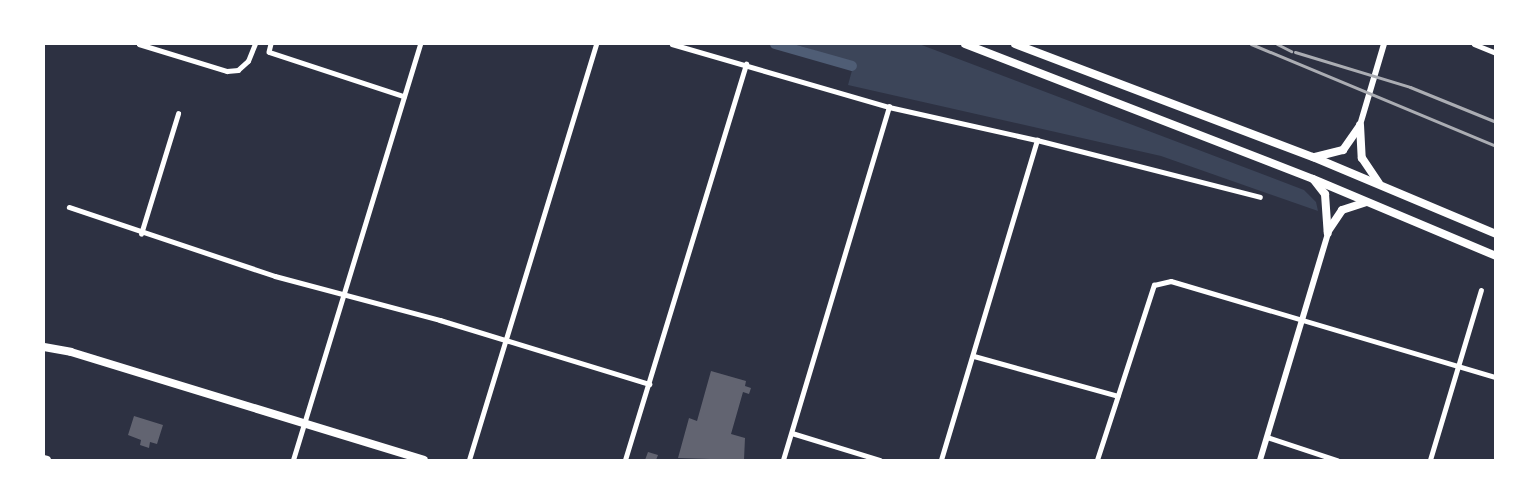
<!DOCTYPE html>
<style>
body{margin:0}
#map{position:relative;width:1539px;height:504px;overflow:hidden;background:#2d3142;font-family:"IBM Plex Serif",serif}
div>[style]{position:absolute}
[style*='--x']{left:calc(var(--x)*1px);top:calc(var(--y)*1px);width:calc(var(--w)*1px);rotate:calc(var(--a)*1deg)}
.green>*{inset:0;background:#3c4559}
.canal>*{height:10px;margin:-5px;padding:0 5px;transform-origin:5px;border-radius:5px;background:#4f5d75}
.building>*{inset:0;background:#626471}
.minor>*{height:4.5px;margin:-2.25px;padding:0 2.25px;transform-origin:2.25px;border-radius:2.25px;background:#fff}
.tertiary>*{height:6px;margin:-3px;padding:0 3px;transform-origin:3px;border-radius:3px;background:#fff}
.primary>*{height:8px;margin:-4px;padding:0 4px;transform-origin:4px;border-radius:4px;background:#fff}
.trunk>*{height:8px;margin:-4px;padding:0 4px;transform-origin:4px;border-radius:4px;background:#fff}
.rail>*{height:3px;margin:-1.5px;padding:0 1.5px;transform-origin:1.5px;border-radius:1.5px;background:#abadb3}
span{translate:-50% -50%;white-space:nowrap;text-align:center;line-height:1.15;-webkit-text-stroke:4.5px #fff;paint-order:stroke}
.frame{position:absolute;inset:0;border:45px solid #fff;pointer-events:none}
</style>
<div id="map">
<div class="green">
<i style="clip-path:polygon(794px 44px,919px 44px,1304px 190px,1316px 202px,1318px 211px,1161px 156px,848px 85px,854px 63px)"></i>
</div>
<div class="canal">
<i style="--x:775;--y:44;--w:80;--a:15.9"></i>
</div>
<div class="building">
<i style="clip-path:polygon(711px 371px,746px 381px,745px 386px,751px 388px,749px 394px,743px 392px,731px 434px,745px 438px,744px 460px,678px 458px,689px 418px,697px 421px)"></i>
<i style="clip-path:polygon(134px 416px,163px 425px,157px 444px,150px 442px,149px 448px,140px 445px,141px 440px,128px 435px)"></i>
<i style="clip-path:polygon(648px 452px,658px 455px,656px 460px,645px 460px)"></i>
</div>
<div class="minor">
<i style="--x:139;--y:44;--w:92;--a:17.1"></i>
<i style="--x:227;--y:71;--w:11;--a:-5"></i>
<i style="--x:238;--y:70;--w:13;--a:-42"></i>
<i style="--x:248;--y:61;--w:18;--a:-68"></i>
<i style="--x:271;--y:44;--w:8;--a:104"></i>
<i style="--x:269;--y:52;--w:142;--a:18.1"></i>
<i style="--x:672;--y:44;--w:226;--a:16.2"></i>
<i style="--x:889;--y:107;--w:152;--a:12.6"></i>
<i style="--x:1037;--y:140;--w:230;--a:14.3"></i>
<i style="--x:1474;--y:44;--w:24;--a:22"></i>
<i style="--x:69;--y:207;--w:217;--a:18.5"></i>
<i style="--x:275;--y:276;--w:171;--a:14.9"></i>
<i style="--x:440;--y:320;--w:219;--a:17"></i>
<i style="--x:141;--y:234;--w:126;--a:-72.9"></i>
<i style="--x:974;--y:356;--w:149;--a:15.5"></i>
<i style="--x:792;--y:433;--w:92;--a:17.1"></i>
<i style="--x:1267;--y:437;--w:74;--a:18.2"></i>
<i style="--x:293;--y:460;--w:435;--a:-73"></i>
<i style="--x:469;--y:460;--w:435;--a:-73"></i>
<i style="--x:625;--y:460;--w:414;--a:-73"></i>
<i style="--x:783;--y:460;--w:369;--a:-73.3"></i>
<i style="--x:941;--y:460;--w:334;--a:-73.3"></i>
<i style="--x:1097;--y:460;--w:184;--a:-72"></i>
<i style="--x:1154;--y:285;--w:17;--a:-13"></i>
<i style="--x:1171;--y:281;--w:339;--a:16.5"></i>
<i style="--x:1430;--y:460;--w:177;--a:-73.3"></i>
</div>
<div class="tertiary">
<i style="--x:1360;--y:125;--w:84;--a:-73.5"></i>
<i style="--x:1260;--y:460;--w:237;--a:-73.3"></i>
</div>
<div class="primary">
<i style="--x:44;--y:347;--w:27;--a:10"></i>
<i style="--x:71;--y:352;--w:369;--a:17"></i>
<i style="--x:44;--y:459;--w:3;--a:18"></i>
</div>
<div class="trunk">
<i style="--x:965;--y:44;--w:373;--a:21.2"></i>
<i style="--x:1313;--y:179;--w:199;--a:22.8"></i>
<i style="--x:1015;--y:44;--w:319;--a:20.8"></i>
<i style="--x:1313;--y:157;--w:199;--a:22.8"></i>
<i style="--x:1360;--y:125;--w:33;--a:87"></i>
<i style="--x:1362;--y:158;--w:30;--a:56"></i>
<i style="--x:1315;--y:157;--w:29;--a:-14"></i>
<i style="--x:1343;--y:150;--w:28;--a:-55"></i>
<i style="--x:1314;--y:180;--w:18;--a:52"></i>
<i style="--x:1325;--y:194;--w:39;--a:86"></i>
<i style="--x:1328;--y:231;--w:25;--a:-56"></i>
<i style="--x:1342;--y:210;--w:25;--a:-18"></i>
</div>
<div class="rail">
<i style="--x:1251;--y:44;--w:265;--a:22.6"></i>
<i style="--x:1277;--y:44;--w:16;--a:27"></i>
<i style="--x:1295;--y:52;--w:120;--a:16.9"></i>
<i style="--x:1410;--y:87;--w:93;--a:22.1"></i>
</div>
<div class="frame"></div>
</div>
